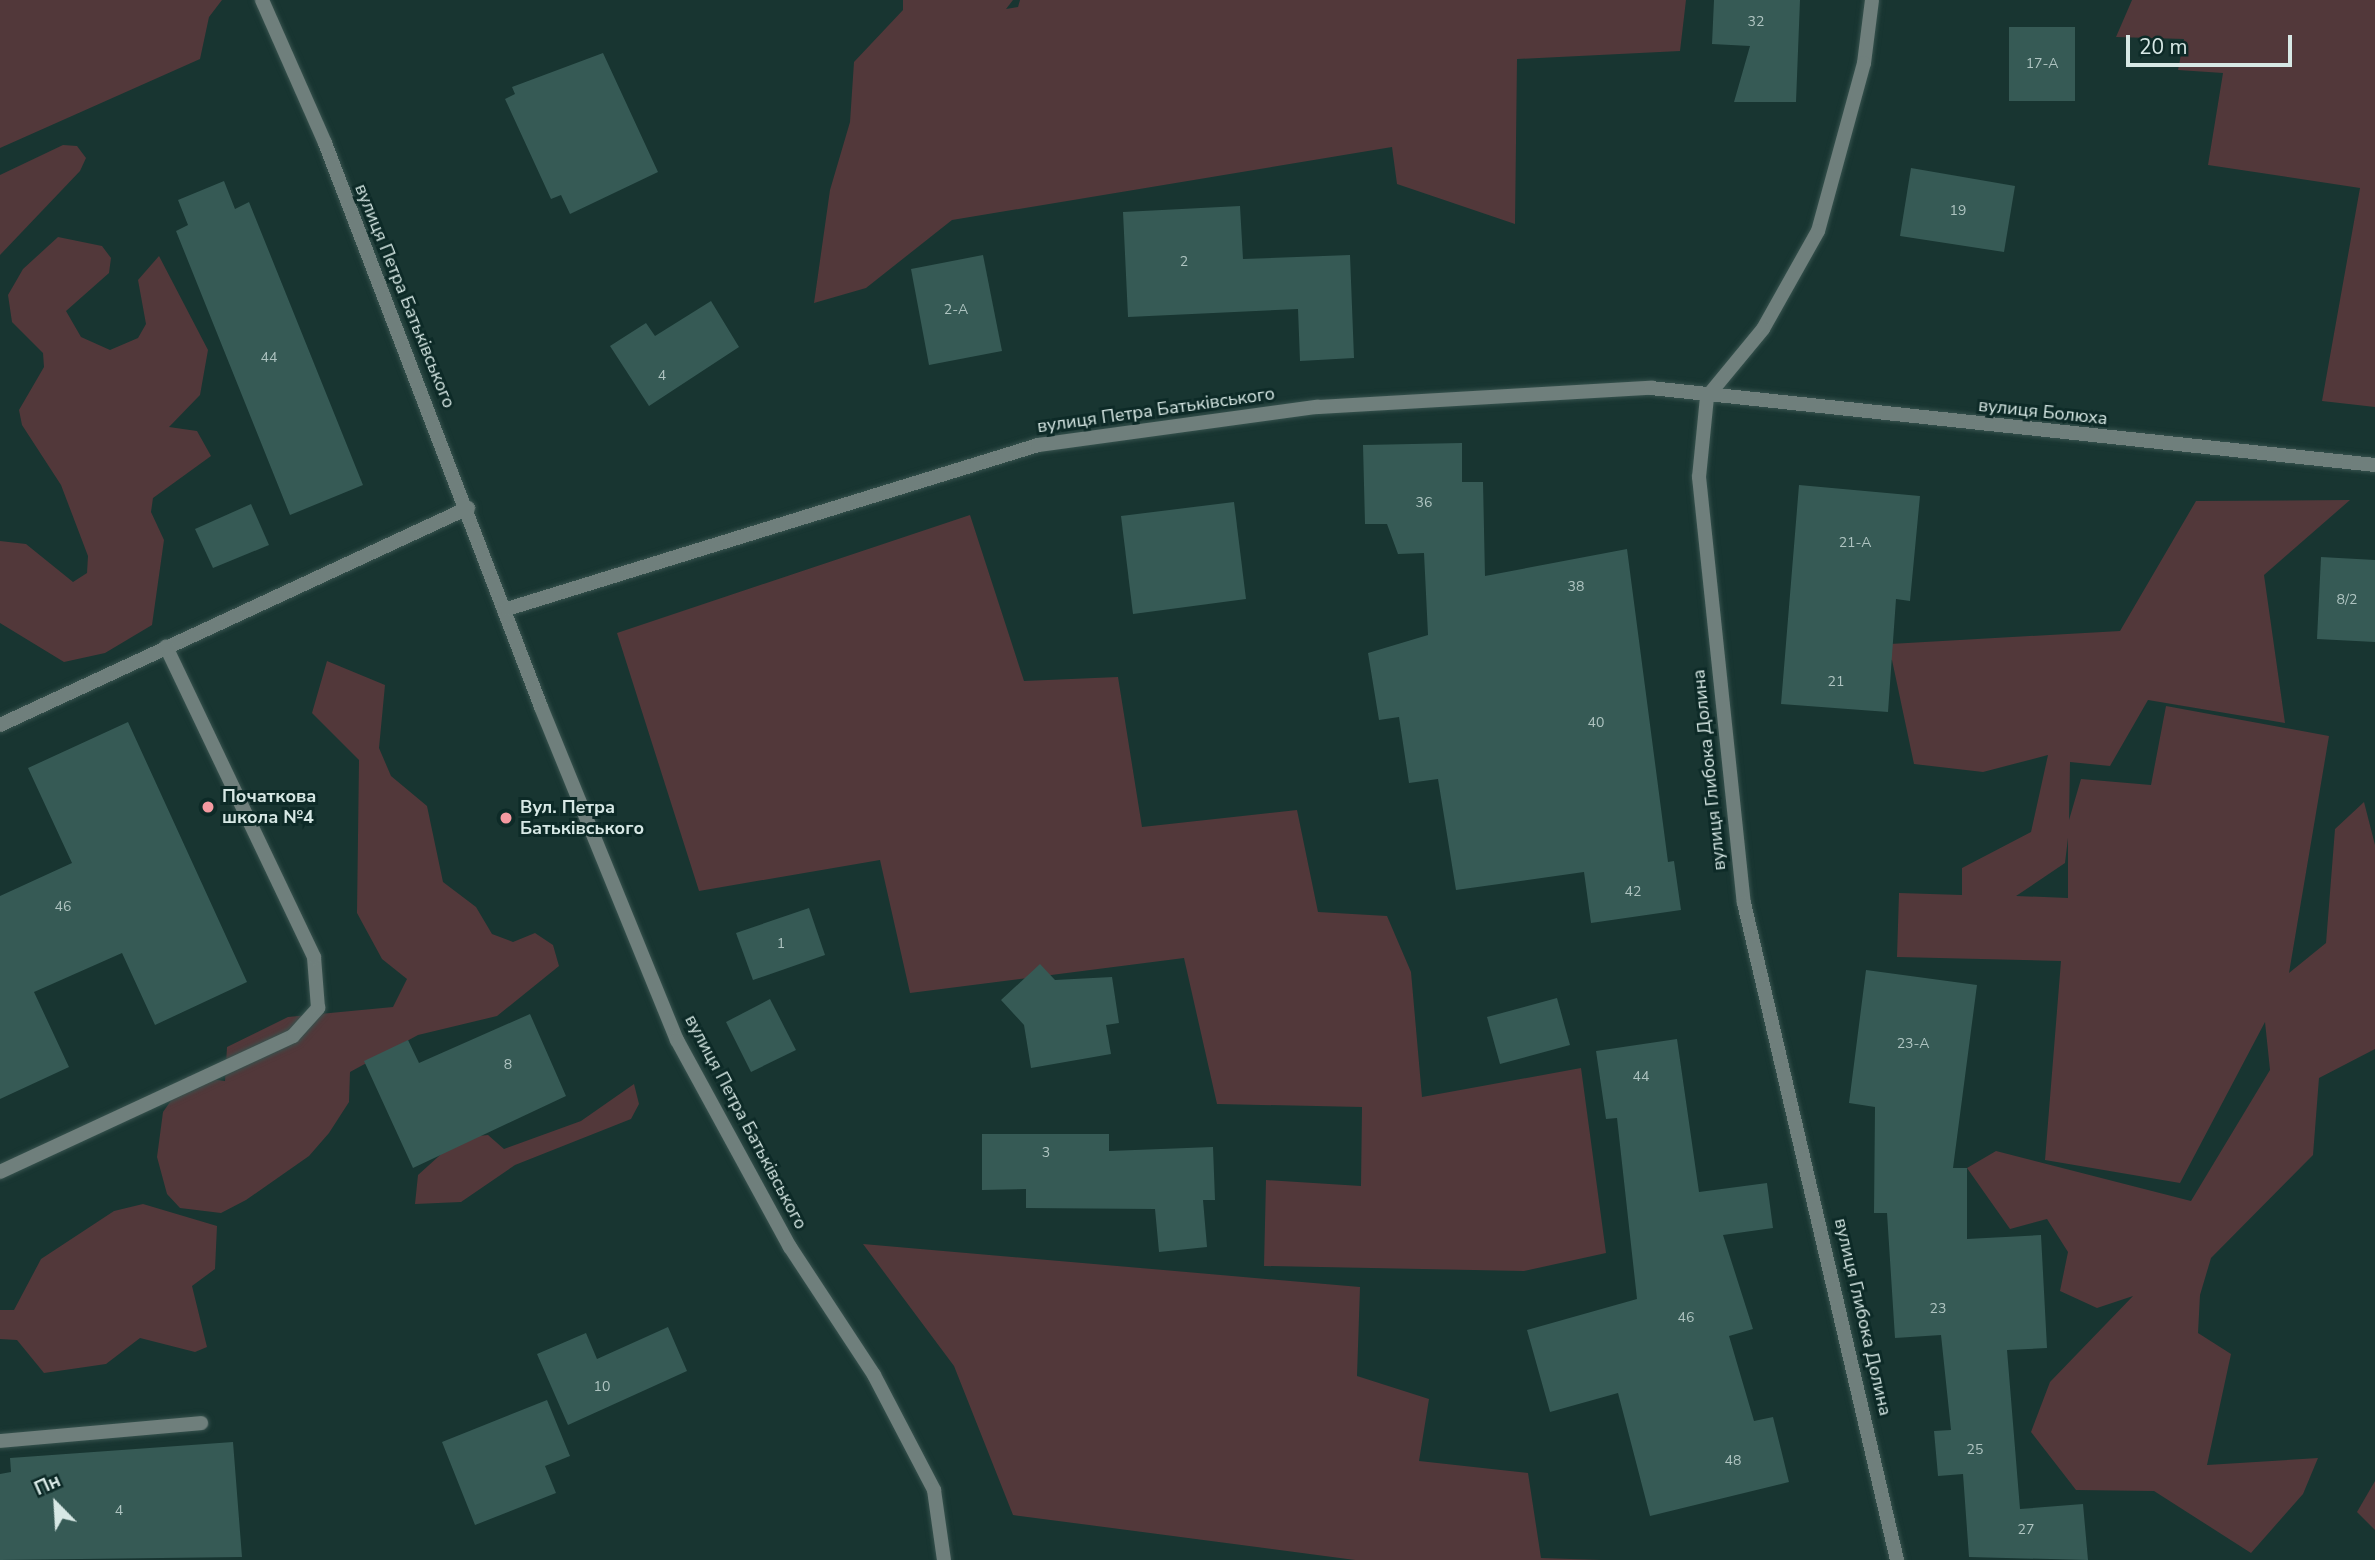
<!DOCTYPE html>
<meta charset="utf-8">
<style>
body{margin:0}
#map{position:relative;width:2375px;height:1560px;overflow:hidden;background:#183531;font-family:"Nunito Sans",sans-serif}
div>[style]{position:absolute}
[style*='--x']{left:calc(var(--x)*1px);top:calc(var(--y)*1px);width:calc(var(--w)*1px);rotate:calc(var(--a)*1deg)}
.green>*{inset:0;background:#52383a}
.building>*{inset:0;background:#365a55}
.roads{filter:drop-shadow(0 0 2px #37524e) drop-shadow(0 0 2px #37524e)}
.lane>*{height:14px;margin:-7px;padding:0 7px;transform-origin:7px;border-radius:7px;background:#6f7f7c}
.street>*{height:14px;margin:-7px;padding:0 7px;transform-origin:7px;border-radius:7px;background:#6f7f7c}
.dots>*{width:19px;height:19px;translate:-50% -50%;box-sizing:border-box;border:4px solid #0d2a27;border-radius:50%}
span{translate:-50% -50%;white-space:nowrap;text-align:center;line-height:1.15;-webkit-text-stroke:6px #0d2a27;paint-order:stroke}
.number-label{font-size:14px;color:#afc4c1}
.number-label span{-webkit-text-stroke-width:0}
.street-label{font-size:18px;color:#d7e8e5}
.poi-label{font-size:18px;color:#d7e8e5;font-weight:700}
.left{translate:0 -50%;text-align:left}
.north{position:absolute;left:21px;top:1469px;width:70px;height:70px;-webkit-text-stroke:5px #0d2a27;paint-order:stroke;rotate:336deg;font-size:19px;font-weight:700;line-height:28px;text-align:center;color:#d7e8e5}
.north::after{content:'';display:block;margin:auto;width:24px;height:32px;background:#d7e8e5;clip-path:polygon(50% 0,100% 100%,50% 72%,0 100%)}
.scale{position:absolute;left:2126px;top:35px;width:166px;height:32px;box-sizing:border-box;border:4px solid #d7e8e5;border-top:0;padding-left:9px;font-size:21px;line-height:24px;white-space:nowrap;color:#d7e8e5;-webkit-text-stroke:5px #0d2a27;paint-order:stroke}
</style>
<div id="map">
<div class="green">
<i style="clip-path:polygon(0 0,222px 0,209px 17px,200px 59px,0 148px)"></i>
<i style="clip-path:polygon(903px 0,1013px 0,1006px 9px,1018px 7px,1020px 0,1686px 0,1680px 51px,1517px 59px,1515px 224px,1397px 184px,1392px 147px,952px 220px,866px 288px,814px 303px,830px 190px,850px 122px,854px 62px,903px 10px)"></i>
<i style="clip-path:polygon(2132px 0,2375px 0,2375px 407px,2322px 401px,2360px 188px,2208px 165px,2223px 73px,2178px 70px,2184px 39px,2116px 37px)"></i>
<i style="clip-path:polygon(63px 145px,77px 146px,86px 158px,80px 171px,0 255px,0 175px)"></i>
<i style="clip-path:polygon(58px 237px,102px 246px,111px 258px,109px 273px,66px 311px,81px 337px,110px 350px,138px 338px,146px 324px,138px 280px,159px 256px,208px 350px,200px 395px,169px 427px,197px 431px,211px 456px,153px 498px,151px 512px,164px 540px,152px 625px,105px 653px,64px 662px,0 623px,0 541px,26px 544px,73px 582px,87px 573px,88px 556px,61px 485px,22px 425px,19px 410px,44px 367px,43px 353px,12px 322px,8px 295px,23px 269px)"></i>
<i style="clip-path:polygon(evenodd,2350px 500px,2264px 575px,2285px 723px,2148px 700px,2110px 766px,2070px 762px,2069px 820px,2081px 779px,2151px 785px,2166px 706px,2329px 736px,2289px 973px,2326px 943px,2335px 829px,2364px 802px,2375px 845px,2375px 1049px,2319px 1078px,2313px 1155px,2211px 1258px,2200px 1295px,2198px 1333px,2231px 1354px,2207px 1465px,2318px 1458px,2303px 1494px,2251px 1553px,2154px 1491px,2076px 1490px,2031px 1432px,2050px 1382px,2133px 1296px,2097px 1308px,2060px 1291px,2068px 1252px,2047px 1219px,2010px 1229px,1967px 1168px,1996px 1151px,2191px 1201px,2270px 1070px,2265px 1022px,2180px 1183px,2045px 1160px,2061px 961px,1897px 957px,1899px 893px,1962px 895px,1962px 868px,2031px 832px,2048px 755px,1983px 772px,1914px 764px,1892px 660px,1855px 646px,2120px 631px,2196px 501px,2350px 500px,2068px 838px,2068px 898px,2016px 896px,2065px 863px,2068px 838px)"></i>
<i style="clip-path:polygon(970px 515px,1024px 681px,1118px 677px,1142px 827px,1297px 810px,1318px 912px,1387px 916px,1411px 972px,1422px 1097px,1581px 1068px,1606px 1253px,1524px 1271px,1264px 1266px,1266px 1180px,1361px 1186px,1362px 1107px,1217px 1104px,1184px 958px,910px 993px,880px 860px,699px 891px,617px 633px)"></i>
<i style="clip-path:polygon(327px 661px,385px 685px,379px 748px,391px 776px,427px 806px,443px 882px,476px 907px,492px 934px,513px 942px,535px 933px,553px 945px,559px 966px,497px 1016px,418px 1035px,350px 1072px,349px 1102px,329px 1133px,309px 1156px,246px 1200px,221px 1213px,180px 1208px,167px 1194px,157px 1157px,163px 1112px,188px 1076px,225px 1081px,227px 1047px,288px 1017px,393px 1007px,407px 979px,382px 959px,357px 913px,359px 760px,312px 713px)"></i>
<i style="clip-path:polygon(634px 1084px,639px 1104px,631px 1119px,515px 1165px,461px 1202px,415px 1204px,418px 1175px,459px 1138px,488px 1135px,504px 1149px,581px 1121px)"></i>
<i style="clip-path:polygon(143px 1204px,217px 1226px,215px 1269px,192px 1286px,207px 1347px,195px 1352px,140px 1338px,106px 1364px,44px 1373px,17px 1340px,0 1339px,0 1310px,14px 1310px,41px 1259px,114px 1211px)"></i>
<i style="clip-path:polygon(863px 1244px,1360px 1287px,1357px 1376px,1429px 1399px,1419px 1461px,1528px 1473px,1541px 1558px,1602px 1560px,1355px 1560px,1013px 1515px,954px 1366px)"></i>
<i style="clip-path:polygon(2375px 1481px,2375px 1530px,2357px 1512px)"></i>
</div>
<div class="building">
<i style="clip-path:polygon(1714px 0,1800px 0,1796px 102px,1734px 102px,1750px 46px,1712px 44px)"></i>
<i style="clip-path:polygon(2009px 27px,2075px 27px,2075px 101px,2009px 101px)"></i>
<i style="clip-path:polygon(603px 53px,658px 172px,570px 214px,561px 195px,551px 199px,505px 99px,515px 94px,512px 87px)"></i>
<i style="clip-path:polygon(1911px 168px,2015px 186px,2004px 252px,1900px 236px)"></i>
<i style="clip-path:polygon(224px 181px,235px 209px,249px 202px,363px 485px,290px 515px,176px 231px,188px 225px,178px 200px)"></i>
<i style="clip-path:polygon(1240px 206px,1243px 259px,1350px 255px,1354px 358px,1300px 361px,1298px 309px,1128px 317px,1123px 212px)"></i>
<i style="clip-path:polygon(983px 255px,1002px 351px,929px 365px,911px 269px)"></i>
<i style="clip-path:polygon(711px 301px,739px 347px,649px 406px,610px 346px,646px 323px,655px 336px)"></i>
<i style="clip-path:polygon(1462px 443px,1462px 482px,1483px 482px,1485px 576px,1627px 549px,1668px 862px,1674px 861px,1681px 910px,1591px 923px,1584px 872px,1456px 890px,1438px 779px,1409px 783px,1399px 717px,1379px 720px,1368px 653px,1428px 635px,1424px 553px,1398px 554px,1387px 524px,1365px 524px,1363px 445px)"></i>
<i style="clip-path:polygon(1799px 485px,1920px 496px,1910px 601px,1896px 599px,1888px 712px,1781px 704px)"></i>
<i style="clip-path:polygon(1234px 502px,1246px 599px,1133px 614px,1121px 516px)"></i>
<i style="clip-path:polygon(251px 504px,269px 545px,213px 568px,195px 529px)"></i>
<i style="clip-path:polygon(2321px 557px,2375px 560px,2375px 642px,2317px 639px)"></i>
<i style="clip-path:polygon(128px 722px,247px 982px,155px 1025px,122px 953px,34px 992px,69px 1067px,0 1099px,0 896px,72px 863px,28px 768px)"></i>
<i style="clip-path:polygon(809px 908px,825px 955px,753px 980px,736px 933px)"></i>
<i style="clip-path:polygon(1040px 964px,1055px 980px,1112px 977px,1119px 1023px,1106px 1025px,1111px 1054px,1031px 1068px,1024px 1025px,1001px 1000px)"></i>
<i style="clip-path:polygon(1866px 970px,1977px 985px,1953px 1168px,1967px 1168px,1967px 1239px,2041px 1235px,2047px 1348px,2007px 1350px,2020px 1509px,2083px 1504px,2088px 1560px,1969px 1557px,1963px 1474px,1938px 1476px,1934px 1431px,1951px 1430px,1941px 1335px,1895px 1338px,1887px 1213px,1874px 1213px,1875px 1107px,1849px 1103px)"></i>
<i style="clip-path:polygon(1557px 998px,1570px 1045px,1500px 1064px,1487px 1017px)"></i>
<i style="clip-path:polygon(770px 999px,796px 1050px,751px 1072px,726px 1022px)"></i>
<i style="clip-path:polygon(530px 1014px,566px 1096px,413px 1168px,364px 1061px,408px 1040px,419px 1063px)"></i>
<i style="clip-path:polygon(1677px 1039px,1699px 1192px,1767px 1183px,1773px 1228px,1723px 1235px,1753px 1329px,1729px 1336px,1754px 1421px,1773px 1417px,1789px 1482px,1650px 1516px,1618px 1393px,1550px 1412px,1527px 1330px,1637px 1299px,1617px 1118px,1606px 1119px,1596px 1051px)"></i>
<i style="clip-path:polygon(982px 1134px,1109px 1134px,1109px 1151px,1213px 1147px,1215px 1200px,1203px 1200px,1207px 1247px,1159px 1252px,1155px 1209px,1026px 1208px,1026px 1189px,982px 1190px)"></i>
<i style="clip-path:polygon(668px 1327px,687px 1371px,568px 1425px,537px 1354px,586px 1333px,597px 1359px)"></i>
<i style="clip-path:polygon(547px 1400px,570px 1456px,545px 1466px,556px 1493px,475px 1525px,442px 1442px)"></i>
<i style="clip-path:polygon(233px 1442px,242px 1557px,0 1560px,0 1474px,11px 1472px,10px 1458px)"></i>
</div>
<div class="roads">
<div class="lane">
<i style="--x:0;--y:725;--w:516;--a:-24.88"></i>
<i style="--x:0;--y:1172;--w:323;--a:-24.9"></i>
<i style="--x:293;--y:1036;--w:38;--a:-48"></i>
<i style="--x:318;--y:1008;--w:51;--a:-94.5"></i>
<i style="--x:314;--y:957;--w:344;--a:-115.5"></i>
<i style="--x:0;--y:1441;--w:202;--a:-5.1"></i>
</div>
<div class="street">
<i style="--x:262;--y:0;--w:156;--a:66.2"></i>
<i style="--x:325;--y:143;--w:604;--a:69.04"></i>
<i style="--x:541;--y:707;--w:360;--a:67.8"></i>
<i style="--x:677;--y:1040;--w:236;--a:61.4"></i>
<i style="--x:790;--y:1247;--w:153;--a:56.7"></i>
<i style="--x:874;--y:1375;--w:130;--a:62.4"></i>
<i style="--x:934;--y:1490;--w:71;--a:81.9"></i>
<i style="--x:1872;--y:0;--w:64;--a:97.2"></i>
<i style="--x:1864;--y:63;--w:174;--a:105.3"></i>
<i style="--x:1818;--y:231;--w:112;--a:119.3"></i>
<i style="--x:1763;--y:329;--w:88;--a:129.5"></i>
<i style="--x:1707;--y:397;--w:80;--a:95.7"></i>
<i style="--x:1699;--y:477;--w:428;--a:84"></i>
<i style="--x:1744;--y:903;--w:675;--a:76.89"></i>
<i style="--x:507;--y:609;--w:556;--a:-17.16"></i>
<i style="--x:1038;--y:445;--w:282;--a:-7.8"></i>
<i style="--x:1317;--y:407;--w:335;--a:-3.3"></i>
<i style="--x:1651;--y:388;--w:728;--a:6.07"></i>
</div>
</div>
<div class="dots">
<i style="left:208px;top:807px;background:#f49aa1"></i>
<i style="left:506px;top:818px;background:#f49aa1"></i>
</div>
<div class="number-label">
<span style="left:1756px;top:22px">32</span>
<span style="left:2042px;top:64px">17-А</span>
<span style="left:1958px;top:211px">19</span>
<span style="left:1184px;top:262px">2</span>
<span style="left:956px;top:310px">2-А</span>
<span style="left:269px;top:358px">44</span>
<span style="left:662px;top:376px">4</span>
<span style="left:1424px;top:503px">36</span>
<span style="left:1855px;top:543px">21-А</span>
<span style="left:1576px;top:587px">38</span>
<span style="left:2347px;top:600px">8/2</span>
<span style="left:1836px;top:682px">21</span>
<span style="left:1596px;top:723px">40</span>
<span style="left:1633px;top:892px">42</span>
<span style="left:63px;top:907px">46</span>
<span style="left:781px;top:944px">1</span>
<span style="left:1913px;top:1044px">23-А</span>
<span style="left:508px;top:1065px">8</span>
<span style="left:1641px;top:1077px">44</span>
<span style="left:1046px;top:1153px">3</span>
<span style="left:1938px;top:1309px">23</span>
<span style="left:1686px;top:1318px">46</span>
<span style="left:602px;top:1387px">10</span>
<span style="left:1975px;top:1450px">25</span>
<span style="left:1733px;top:1461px">48</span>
<span style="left:119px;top:1511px">4</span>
<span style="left:2026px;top:1530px">27</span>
</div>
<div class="street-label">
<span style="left:405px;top:296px;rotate:68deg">вулиця Петра Батьківського</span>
<span style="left:1156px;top:410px;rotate:-8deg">вулиця Петра Батьківського</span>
<span style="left:2043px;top:412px;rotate:6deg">вулиця Болюха</span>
<span style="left:1709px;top:770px;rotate:-96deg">вулиця Глибока Долина</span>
<span style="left:746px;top:1122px;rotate:62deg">вулиця Петра Батьківського</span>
<span style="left:1863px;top:1317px;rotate:77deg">вулиця Глибока Долина</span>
</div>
<div class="poi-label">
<span class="left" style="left:222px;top:807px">Початкова<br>школа №4</span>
<span class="left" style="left:520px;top:818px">Вул. Петра<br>Батьківського</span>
</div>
<div class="north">Пн</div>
<div class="scale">20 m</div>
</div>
